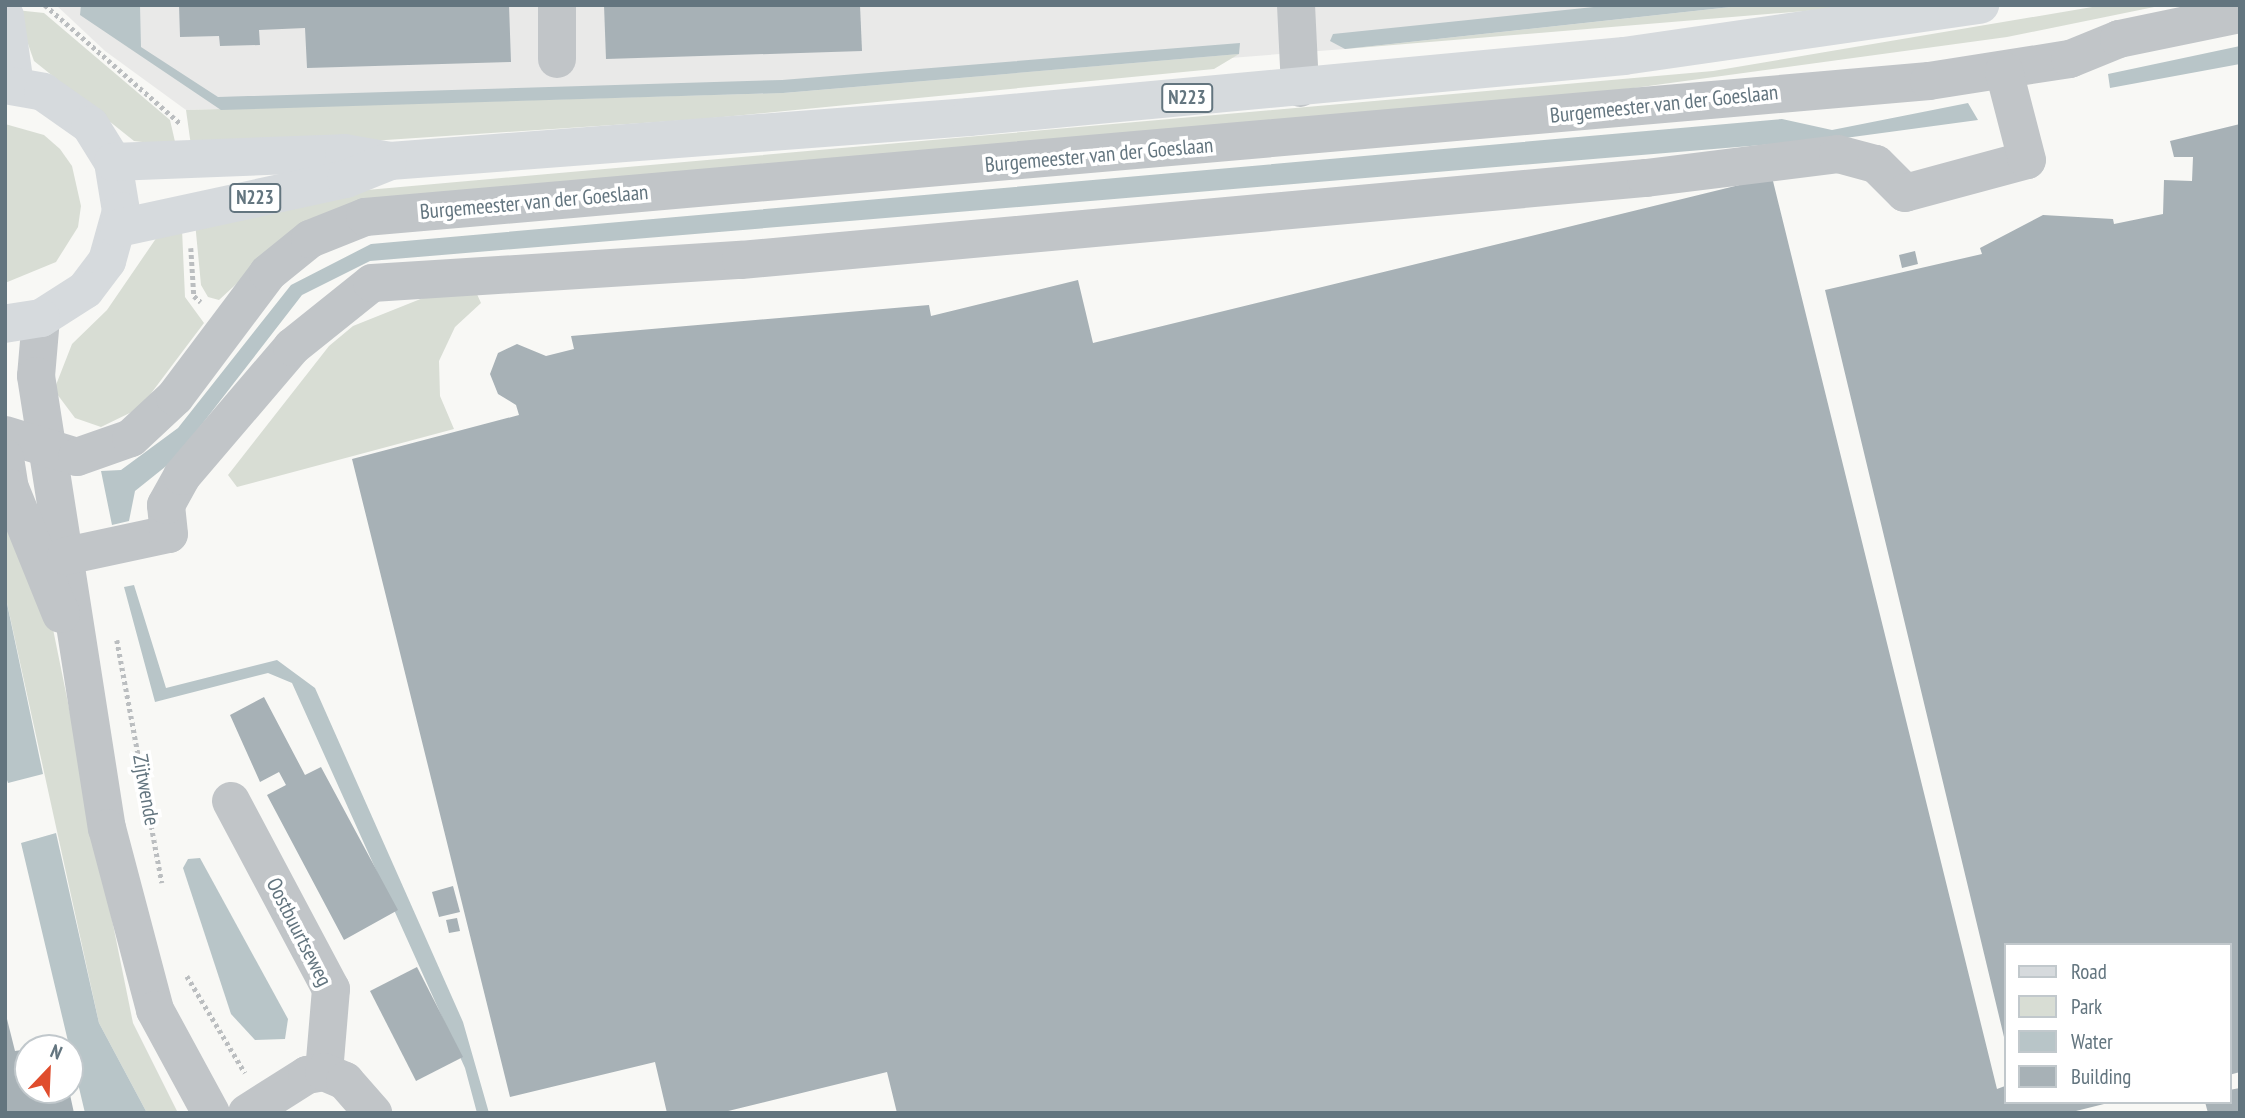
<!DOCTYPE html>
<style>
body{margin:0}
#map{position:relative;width:2245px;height:1118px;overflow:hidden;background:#f8f8f5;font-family:"PT Sans Narrow",sans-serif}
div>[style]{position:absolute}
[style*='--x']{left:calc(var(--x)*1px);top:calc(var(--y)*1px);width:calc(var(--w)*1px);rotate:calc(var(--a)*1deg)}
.built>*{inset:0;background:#e9e9e8}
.green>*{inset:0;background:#d8ddd4}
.water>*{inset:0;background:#b8c5c8}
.building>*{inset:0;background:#a7b1b6}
.path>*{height:4.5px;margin-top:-2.25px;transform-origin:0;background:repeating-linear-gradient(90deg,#bbbec0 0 3.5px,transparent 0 7px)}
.minor>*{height:38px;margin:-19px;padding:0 19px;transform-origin:19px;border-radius:19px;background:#c1c5c8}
.major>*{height:38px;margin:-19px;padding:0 19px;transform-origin:19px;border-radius:19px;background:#d6dadd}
span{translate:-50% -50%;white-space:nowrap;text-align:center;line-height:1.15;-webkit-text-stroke:7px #fff;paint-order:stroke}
.shield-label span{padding:2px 5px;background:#fff;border:2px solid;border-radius:5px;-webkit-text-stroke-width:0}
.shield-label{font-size:19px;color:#63757f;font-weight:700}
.street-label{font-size:21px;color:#63757f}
.frame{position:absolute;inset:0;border:7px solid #63757f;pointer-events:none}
.legend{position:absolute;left:2004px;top:943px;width:228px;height:161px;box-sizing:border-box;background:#fff;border:2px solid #c1c8cc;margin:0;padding:9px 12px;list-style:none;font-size:21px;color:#63757f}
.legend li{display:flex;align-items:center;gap:14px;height:35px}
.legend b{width:35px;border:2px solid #c1c8cc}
.north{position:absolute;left:14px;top:1034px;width:70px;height:70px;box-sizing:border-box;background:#fff;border:2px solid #c1c8cc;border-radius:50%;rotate:23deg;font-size:19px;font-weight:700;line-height:28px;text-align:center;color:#63757f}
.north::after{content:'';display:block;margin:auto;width:24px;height:32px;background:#e04d2d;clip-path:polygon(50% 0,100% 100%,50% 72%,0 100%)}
</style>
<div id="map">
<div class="built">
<i style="clip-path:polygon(56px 5px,1749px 5px,1345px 49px,783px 93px,186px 110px,105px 51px)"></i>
</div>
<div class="green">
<i style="clip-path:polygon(1749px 5px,1878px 5px,1345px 49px)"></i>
<i style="clip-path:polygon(2104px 5px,2164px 5px,2007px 37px,1524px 103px,284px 240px,219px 300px,208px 297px,201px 285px,195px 222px,333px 193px,1713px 71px)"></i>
<i style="clip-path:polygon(16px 10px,44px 13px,170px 120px,176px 146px,134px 141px,34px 61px)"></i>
<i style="clip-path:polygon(1239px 54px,1214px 69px,703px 119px,192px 153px,186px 110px,783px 93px)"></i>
<i style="clip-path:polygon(5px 124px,44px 135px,60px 149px,72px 166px,81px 206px,78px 227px,56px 262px,5px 283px)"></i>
<i style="clip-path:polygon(182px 229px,185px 297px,204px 323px,140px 408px,101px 427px,75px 418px,54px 390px,72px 344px,107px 310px,157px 237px)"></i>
<i style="clip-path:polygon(476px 292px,481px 303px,455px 327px,439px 361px,440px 396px,454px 429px,237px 487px,228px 475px,329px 346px,353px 326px,428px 296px)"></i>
<i style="clip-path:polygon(5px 498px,53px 629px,133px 1023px,178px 1113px,147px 1113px,99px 1023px,5px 594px)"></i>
</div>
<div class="water">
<i style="clip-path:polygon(81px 5px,140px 5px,141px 47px,218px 97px,782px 80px,1240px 43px,1239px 54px,783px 93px,221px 110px,80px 15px)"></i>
<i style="clip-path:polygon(1613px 5px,1749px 5px,1345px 49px,1330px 41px,1333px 34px)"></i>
<i style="clip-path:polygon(2240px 46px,2240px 64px,2110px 88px,2108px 74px)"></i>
<i style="clip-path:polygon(1968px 103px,1978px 120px,1845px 138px,370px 261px,302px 295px,175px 459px,135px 491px,129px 521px,112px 525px,101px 471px,121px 470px,178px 428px,291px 285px,371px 244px,1782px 119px,1832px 130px)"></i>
<i style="clip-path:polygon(134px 585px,166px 688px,277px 660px,315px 688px,463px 1022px,489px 1113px,477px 1113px,465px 1068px,292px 683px,268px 673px,155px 702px,124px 587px)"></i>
<i style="clip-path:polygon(5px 594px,43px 774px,8px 783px,5px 774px)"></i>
<i style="clip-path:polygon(56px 833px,99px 1023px,147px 1113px,85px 1113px,21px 843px)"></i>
<i style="clip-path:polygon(200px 858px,288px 1019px,285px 1039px,255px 1040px,231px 1014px,183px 868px,188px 859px)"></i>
</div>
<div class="building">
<i style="clip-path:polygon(179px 5px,509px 5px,511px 62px,307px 68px,305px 28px,259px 30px,260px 45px,220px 46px,219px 36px,180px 37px)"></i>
<i style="clip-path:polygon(604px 5px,860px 5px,862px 51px,606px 59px)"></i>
<i style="clip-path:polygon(2240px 124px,2240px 1072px,2229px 1075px,2229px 945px,2005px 945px,2004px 1037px,1825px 290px,1982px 254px,1980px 248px,2043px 215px,2113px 219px,2114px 224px,2163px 214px,2164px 180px,2192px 181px,2193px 157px,2174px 157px,2170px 141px)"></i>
<i style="clip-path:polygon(1772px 177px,1997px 1089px,2005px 1086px,2005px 1102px,2108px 1103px,2068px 1113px,897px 1113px,887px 1072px,720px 1113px,667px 1113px,655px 1062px,510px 1097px,352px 459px,519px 415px,516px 405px,498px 394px,490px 374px,498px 353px,517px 344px,546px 356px,574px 349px,571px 336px,929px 305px,931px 316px,1078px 280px,1093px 343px)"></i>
<i style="clip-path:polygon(1915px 251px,1918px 264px,1902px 268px,1899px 255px)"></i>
<i style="clip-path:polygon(264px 697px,305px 775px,321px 767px,398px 910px,344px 940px,267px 795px,286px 785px,279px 772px,260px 782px,230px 715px)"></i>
<i style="clip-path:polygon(453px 886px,460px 912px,439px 917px,432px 892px)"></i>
<i style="clip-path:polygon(457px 918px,460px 931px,449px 933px,446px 920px)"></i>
<i style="clip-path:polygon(417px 967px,463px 1057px,416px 1081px,370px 991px)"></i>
<i style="clip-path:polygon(5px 1011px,15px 1051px,28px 1049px,28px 1090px,69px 1090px,74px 1113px,5px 1113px)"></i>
<i style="clip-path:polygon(58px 1042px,59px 1048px,37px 1048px,36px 1047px)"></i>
<i style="clip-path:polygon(2240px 1088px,2240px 1113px,2208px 1113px,2205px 1102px,2229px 1102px,2229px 1090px)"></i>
</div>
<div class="path">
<i style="--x:45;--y:5;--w:181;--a:41.2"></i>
<i style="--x:191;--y:248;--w:48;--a:86.4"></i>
<i style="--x:194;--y:296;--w:9;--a:41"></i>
<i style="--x:117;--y:640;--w:247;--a:79.5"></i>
<i style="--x:187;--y:976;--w:113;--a:59.1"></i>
</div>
<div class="minor">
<i style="--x:557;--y:5;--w:54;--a:90"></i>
<i style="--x:1296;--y:5;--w:83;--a:87.2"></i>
<i style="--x:41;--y:318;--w:58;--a:94.9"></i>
<i style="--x:36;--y:376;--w:458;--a:81.1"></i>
<i style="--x:107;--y:828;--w:188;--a:75.2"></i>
<i style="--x:155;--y:1010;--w:117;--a:61.5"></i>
<i style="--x:5;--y:435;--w:75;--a:17"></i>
<i style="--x:77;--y:457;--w:57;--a:-19.4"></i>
<i style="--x:131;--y:438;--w:60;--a:-43"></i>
<i style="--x:175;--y:397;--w:155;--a:-53.1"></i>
<i style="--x:268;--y:273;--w:54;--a:-39"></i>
<i style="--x:310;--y:239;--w:59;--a:-21.8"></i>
<i style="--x:365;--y:217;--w:1570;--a:-4.97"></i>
<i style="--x:1929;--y:81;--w:143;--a:-8.9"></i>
<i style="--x:2070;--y:59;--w:53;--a:-22.2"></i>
<i style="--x:2119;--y:39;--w:124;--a:-11.7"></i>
<i style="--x:5;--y:458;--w:30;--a:81"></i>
<i style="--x:10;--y:488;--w:136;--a:68"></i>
<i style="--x:66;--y:556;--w:105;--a:-12.1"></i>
<i style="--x:169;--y:534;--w:29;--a:-96"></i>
<i style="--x:166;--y:505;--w:33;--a:-61"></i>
<i style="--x:182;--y:476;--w:170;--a:-49.5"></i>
<i style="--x:292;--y:347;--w:102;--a:-38.7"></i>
<i style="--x:372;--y:283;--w:370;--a:-3.6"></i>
<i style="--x:741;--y:260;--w:909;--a:-5.18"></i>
<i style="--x:1646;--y:178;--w:193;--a:-7.1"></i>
<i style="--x:1838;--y:154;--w:39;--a:15"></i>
<i style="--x:1876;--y:164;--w:41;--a:45"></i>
<i style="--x:1905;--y:193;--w:126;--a:-15.1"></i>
<i style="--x:2027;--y:160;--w:92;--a:-104.5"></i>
<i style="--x:231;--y:801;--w:213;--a:62"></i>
<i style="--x:331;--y:989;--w:83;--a:94.8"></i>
<i style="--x:247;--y:1113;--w:71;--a:-32.3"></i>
<i style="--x:307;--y:1075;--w:17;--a:-10"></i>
<i style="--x:324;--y:1072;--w:23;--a:23"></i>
<i style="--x:345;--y:1081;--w:43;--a:48.8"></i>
</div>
<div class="major">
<i style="--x:5;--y:16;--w:70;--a:81.8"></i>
<i style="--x:5;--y:85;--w:39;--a:10"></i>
<i style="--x:43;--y:92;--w:57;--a:35.1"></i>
<i style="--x:90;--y:125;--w:44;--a:58.1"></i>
<i style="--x:113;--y:162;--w:50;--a:80.7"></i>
<i style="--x:121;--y:211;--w:52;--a:105.6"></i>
<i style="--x:107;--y:261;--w:36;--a:127"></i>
<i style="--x:85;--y:290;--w:52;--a:147.5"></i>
<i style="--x:41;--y:318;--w:36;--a:171"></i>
<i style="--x:113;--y:162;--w:231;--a:-2.2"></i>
<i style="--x:344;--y:153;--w:47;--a:9.9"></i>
<i style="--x:390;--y:161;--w:581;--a:-4.35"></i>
<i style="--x:969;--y:117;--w:658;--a:-5.32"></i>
<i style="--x:1624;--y:56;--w:360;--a:-8.2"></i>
<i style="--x:119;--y:228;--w:232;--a:-12.2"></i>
<i style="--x:346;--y:179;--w:45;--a:-22"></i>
</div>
<div class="shield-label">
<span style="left:1187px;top:98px">N223</span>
<span style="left:255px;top:198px">N223</span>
</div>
<div class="street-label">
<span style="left:1664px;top:104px;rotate:-6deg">Burgemeester van der Goeslaan</span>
<span style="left:1099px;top:155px;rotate:-5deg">Burgemeester van der Goeslaan</span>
<span style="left:534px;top:202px;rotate:-5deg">Burgemeester van der Goeslaan</span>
<span style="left:146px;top:790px;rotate:80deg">Zijtwende</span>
<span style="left:299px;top:932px;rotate:63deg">Oostbuurtseweg</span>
</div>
<div class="frame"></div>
<ul class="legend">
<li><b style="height:9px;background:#d6dadd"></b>Road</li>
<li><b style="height:19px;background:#d8ddd4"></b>Park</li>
<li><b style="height:19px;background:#b8c5c8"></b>Water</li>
<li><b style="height:19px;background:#a7b1b6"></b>Building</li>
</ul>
<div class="north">N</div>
</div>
